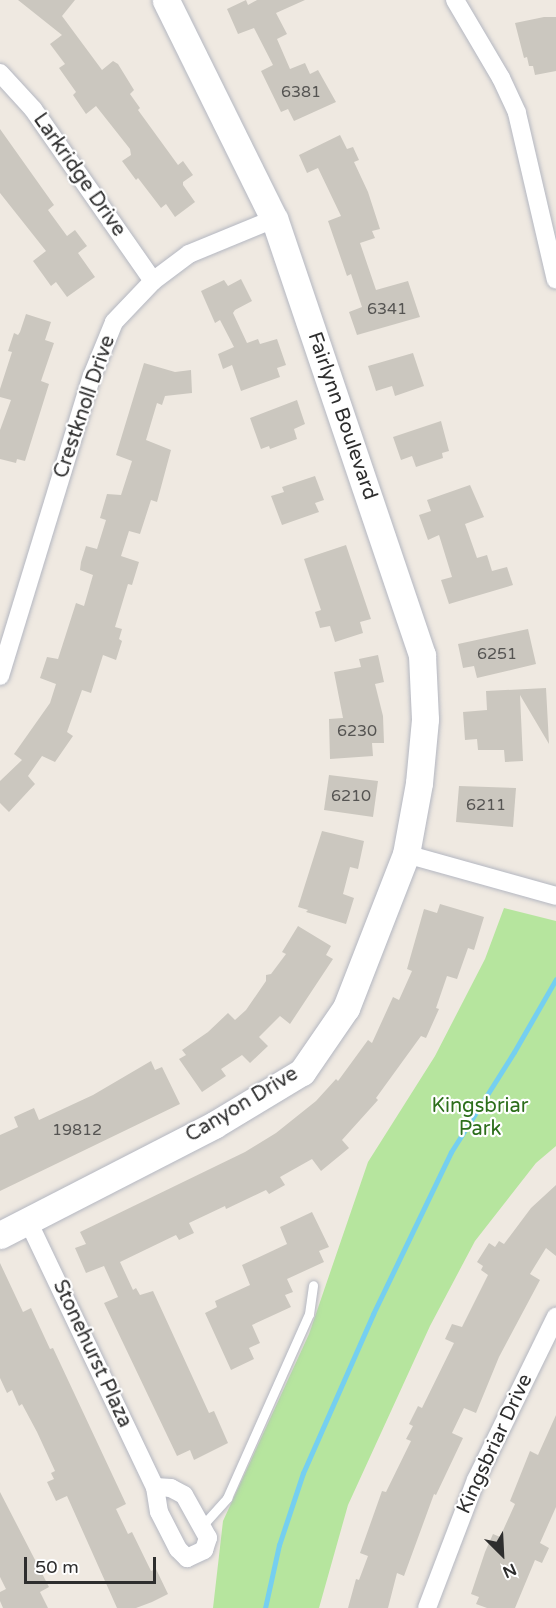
<!DOCTYPE html>
<style>
body{margin:0}
#map{position:relative;width:556px;height:1608px;overflow:hidden;background:#efe9e1;font-family:"Varela Round",sans-serif}
div>[style]{position:absolute}
[style*='--x']{left:calc(var(--x)*1px);top:calc(var(--y)*1px);width:calc(var(--w)*1px);rotate:calc(var(--a)*1deg)}
.green>*{inset:0;background:#b6e59e}
.stream>*{height:5px;margin:-2.5px;padding:0 2.5px;transform-origin:2.5px;border-radius:2.5px;background:#75cff0}
.building>*{inset:0;background:#cbc7bf}
.roads{filter:drop-shadow(0 0 2px #b4b7c1) drop-shadow(0 0 2px #b4b7c1)}
.lane>*{height:9px;margin:-4.5px;padding:0 4.5px;transform-origin:4.5px;border-radius:4.5px;background:#fff}
.street>*{height:18px;margin:-9px;padding:0 9px;transform-origin:9px;border-radius:9px;background:#fff}
.secondary>*{height:27px;margin:-13.5px;padding:0 13.5px;transform-origin:13.5px;border-radius:13.5px;background:#fff}
span{translate:-50% -50%;white-space:nowrap;text-align:center;line-height:1.15;-webkit-text-stroke:4.5px #fff;paint-order:stroke}
.number-label{font-size:16px;color:#555452}
.number-label span{-webkit-text-stroke-width:0}
.street-label{font-size:20px;color:#2e2e2e}
.park-label{font-size:20px;color:#2c6e1b}
.north{position:absolute;left:472px;top:1524px;width:60px;height:60px;-webkit-text-stroke:4px #fff;paint-order:stroke;rotate:156deg;font-size:16px;font-weight:700;line-height:24px;text-align:center;color:#2e2e2e}
.north::after{content:'';display:block;margin:auto;width:21px;height:27px;background:#2e2e2e;clip-path:polygon(50% 0,100% 100%,50% 72%,0 100%)}
.scale{position:absolute;left:24px;top:1557px;width:132px;height:27px;box-sizing:border-box;border:3px solid #2e2e2e;border-top:0;padding-left:8px;font-size:18px;line-height:21px;white-space:nowrap;color:#2e2e2e;-webkit-text-stroke:4px #fff;paint-order:stroke}
</style>
<div id="map">
<div class="green">
<i style="clip-path:polygon(504px 908px,556px 921px,556px 1146px,536px 1163px,475px 1241px,430px 1326px,348px 1505px,319px 1608px,213px 1608px,223px 1521px,309px 1334px,368px 1162px,435px 1056px,485px 959px)"></i>
</div>
<div class="stream">
<i style="--x:265;--y:1608;--w:65;--a:-77.5"></i>
<i style="--x:279;--y:1545;--w:76;--a:-71.6"></i>
<i style="--x:303;--y:1473;--w:174;--a:-66.2"></i>
<i style="--x:373;--y:1314;--w:180;--a:-64.3"></i>
<i style="--x:451;--y:1152;--w:118;--a:-57.8"></i>
<i style="--x:514;--y:1052;--w:84;--a:-60.1"></i>
</div>
<div class="building">
<i style="clip-path:polygon(18px 0,75px 0,62px 16px,102px 70px,113px 61px,118px 64px,134px 90px,130px 94px,140px 108px,138px 110px,178px 165px,183px 161px,193px 175px,183px 182px,183px 185px,195px 202px,175px 217px,166px 204px,161px 208px,138px 178px,136px 180px,122px 161px,131px 155px,130px 149px,96px 106px,86px 114px,73px 95px,76px 92px,59px 68px,65px 64px,50px 44px,62px 35px)"></i>
<i style="clip-path:polygon(246px 0,248px 5px,257px 0,305px 0,276px 13px,287px 34px,277px 39px,290px 69px,305px 63px,310px 74px,318px 70px,336px 102px,294px 121px,288px 109px,281px 112px,261px 71px,273px 65px,254px 28px,238px 34px,227px 9px)"></i>
<i style="clip-path:polygon(544px 17px,556px 17px,556px 71px,535px 75px,533px 66px,529px 66px,527px 57px,524px 58px,515px 23px)"></i>
<i style="clip-path:polygon(0 129px,54px 205px,48px 210px,67px 236px,75px 230px,87px 246px,78px 253px,95px 277px,67px 297px,56px 282px,51px 286px,33px 261px,46px 251px,0 193px)"></i>
<i style="clip-path:polygon(340px 135px,347px 149px,353px 147px,359px 160px,354px 162px,368px 192px,380px 229px,372px 231px,375px 238px,360px 243px,376px 290px,408px 281px,420px 317px,357px 335px,349px 312px,362px 307px,351px 274px,347px 276px,328px 221px,341px 216px,318px 168px,307px 173px,299px 155px)"></i>
<i style="clip-path:polygon(241px 279px,252px 301px,235px 310px,233px 313px,247px 343px,258px 339px,260px 344px,277px 339px,286px 365px,277px 368px,280px 377px,241px 391px,232px 365px,223px 369px,218px 354px,234px 347px,220px 320px,215px 323px,201px 291px,224px 280px,228px 286px)"></i>
<i style="clip-path:polygon(26px 314px,51px 322px,45px 340px,54px 343px,41px 381px,49px 384px,25px 461px,17px 459px,16px 463px,0 459px,0 430px,11px 400px,0 397px,0 389px,12px 352px,8px 351px,14px 333px,18px 335px,20px 332px)"></i>
<i style="clip-path:polygon(413px 353px,424px 386px,395px 396px,392px 386px,376px 391px,368px 366px)"></i>
<i style="clip-path:polygon(144px 363px,175px 372px,191px 370px,192px 393px,165px 396px,162px 405px,157px 403px,146px 440px,171px 450px,157px 502px,151px 500px,140px 534px,129px 531px,121px 556px,139px 562px,132px 585px,128px 584px,115px 627px,122px 629px,119px 639px,122px 641px,116px 660px,103px 655px,91px 693px,82px 690px,67px 732px,73px 736px,55px 762px,42px 756px,28px 776px,35px 784px,9px 812px,0 803px,0 781px,22px 760px,14px 754px,50px 703px,56px 684px,40px 678px,47px 657px,58px 659px,76px 603px,84px 606px,93px 575px,80px 570px,81px 562px,86px 546px,97px 549px,106px 520px,100px 518px,107px 494px,121px 495px,132px 461px,116px 455px)"></i>
<i style="clip-path:polygon(297px 400px,305px 424px,294px 429px,297px 439px,270px 449px,269px 446px,261px 449px,250px 418px)"></i>
<i style="clip-path:polygon(441px 421px,449px 451px,442px 453px,443px 458px,416px 467px,412px 456px,401px 460px,393px 437px)"></i>
<i style="clip-path:polygon(315px 476px,324px 500px,315px 503px,319px 512px,282px 525px,271px 496px,284px 492px,282px 487px)"></i>
<i style="clip-path:polygon(470px 485px,484px 517px,465px 524px,477px 558px,487px 555px,492px 571px,507px 567px,513px 585px,449px 604px,441px 580px,452px 577px,439px 535px,428px 540px,419px 515px,431px 511px,427px 500px)"></i>
<i style="clip-path:polygon(346px 545px,371px 619px,360px 622px,363px 633px,335px 642px,330px 626px,320px 628px,315px 612px,321px 610px,304px 559px)"></i>
<i style="clip-path:polygon(528px 629px,536px 664px,477px 678px,474px 666px,463px 668px,458px 644px)"></i>
<i style="clip-path:polygon(378px 655px,384px 682px,375px 684px,383px 716px,384px 743px,372px 743px,373px 756px,330px 759px,329px 719px,343px 718px,334px 672px,361px 667px,359px 659px)"></i>
<i style="clip-path:polygon(546px 688px,549px 744px,520px 695px,523px 761px,505px 762px,504px 750px,478px 750px,477px 739px,465px 740px,463px 712px,487px 710px,486px 691px)"></i>
<i style="clip-path:polygon(329px 775px,378px 781px,373px 817px,324px 810px)"></i>
<i style="clip-path:polygon(459px 786px,516px 788px,513px 827px,456px 822px)"></i>
<i style="clip-path:polygon(322px 831px,364px 841px,358px 869px,350px 867px,343px 894px,354px 898px,346px 924px,306px 912px,308px 910px,298px 907px)"></i>
<i style="clip-path:polygon(440px 904px,484px 917px,474px 950px,468px 948px,457px 979px,447px 976px,436px 1008px,439px 1009px,426px 1038px,421px 1036px,376px 1098px,378px 1100px,342px 1140px,349px 1148px,321px 1171px,312px 1159px,280px 1177px,285px 1185px,269px 1194px,266px 1190px,226px 1209px,225px 1206px,189px 1223px,194px 1233px,179px 1240px,176px 1235px,120px 1262px,133px 1290px,136px 1288px,140px 1295px,153px 1291px,209px 1413px,214px 1411px,228px 1443px,194px 1460px,190px 1450px,177px 1456px,104px 1303px,118px 1297px,104px 1266px,86px 1273px,75px 1248px,86px 1244px,80px 1232px,245px 1152px,276px 1133px,316px 1101px,336px 1079px,338px 1081px,368px 1040px,372px 1043px,393px 997px,399px 1000px,412px 971px,407px 969px,424px 909px,437px 913px)"></i>
<i style="clip-path:polygon(298px 926px,331px 946px,326px 955px,333px 959px,290px 1024px,280px 1016px,259px 1037px,268px 1046px,250px 1063px,242px 1055px,221px 1069px,226px 1076px,202px 1092px,179px 1059px,186px 1055px,182px 1050px,208px 1032px,228px 1013px,235px 1020px,246px 1010px,266px 981px,266px 975px,271px 974px,286px 954px,282px 952px)"></i>
<i style="clip-path:polygon(151px 1061px,155px 1070px,162px 1067px,180px 1104px,0 1191px,0 1135px,18px 1127px,14px 1117px,34px 1108px,39px 1120px,93px 1095px)"></i>
<i style="clip-path:polygon(556px 1185px,556px 1256px,546px 1248px,530px 1274px,540px 1280px,499px 1357px,476px 1413px,464px 1408px,452px 1433px,463px 1438px,436px 1495px,434px 1494px,404px 1576px,397px 1573px,388px 1608px,348px 1608px,356px 1579px,359px 1580px,368px 1556px,360px 1553px,382px 1491px,386px 1492px,411px 1441px,406px 1439px,413px 1426px,409px 1424px,418px 1406px,422px 1408px,454px 1343px,445px 1339px,452px 1324px,462px 1327px,488px 1275px,481px 1270px,483px 1266px,477px 1262px,489px 1243px,495px 1247px,499px 1241px,504px 1244px,531px 1208px)"></i>
<i style="clip-path:polygon(312px 1212px,329px 1247px,319px 1251px,324px 1262px,287px 1279px,293px 1292px,285px 1295px,291px 1307px,252px 1325px,260px 1343px,249px 1348px,254px 1359px,231px 1370px,205px 1313px,217px 1307px,215px 1301px,250px 1285px,242px 1265px,287px 1244px,280px 1227px)"></i>
<i style="clip-path:polygon(0 1263px,23px 1312px,31px 1308px,50px 1349px,53px 1348px,126px 1504px,116px 1509px,128px 1534px,132px 1532px,151px 1571px,156px 1569px,168px 1594px,152px 1602px,136px 1608px,117px 1608px,67px 1496px,56px 1501px,47px 1482px,54px 1479px,51px 1473px,55px 1471px,37px 1432px,22px 1404px,19px 1406px,12px 1390px,7px 1393px,0 1378px)"></i>
<i style="clip-path:polygon(556px 1415px,556px 1507px,540px 1543px,549px 1548px,542px 1563px,535px 1560px,515px 1608px,487px 1608px,476px 1604px,479px 1597px,471px 1594px,485px 1552px,493px 1534px,500px 1537px,515px 1504px,510px 1501px,530px 1451px,538px 1455px)"></i>
<i style="clip-path:polygon(0 1492px,49px 1587px,40px 1592px,48px 1608px,3px 1608px,0 1601px,0 1592px,6px 1589px,0 1577px)"></i>
</div>
<div class="roads">
<div class="lane">
<i style="--x:202;--y:1526;--w:38;--a:-48"></i>
<i style="--x:227;--y:1498;--w:201;--a:-66"></i>
<i style="--x:309;--y:1314;--w:29;--a:-82"></i>
</div>
<div class="street">
<i style="--x:455;--y:0;--w:91;--a:59.5"></i>
<i style="--x:501;--y:78;--w:38;--a:65"></i>
<i style="--x:517;--y:113;--w:171;--a:76.9"></i>
<i style="--x:0;--y:73;--w:49;--a:47.5"></i>
<i style="--x:33;--y:109;--w:210;--a:55.1"></i>
<i style="--x:0;--y:676;--w:314;--a:-73"></i>
<i style="--x:92;--y:376;--w:58;--a:-67.8"></i>
<i style="--x:114;--y:322;--w:57;--a:-46.4"></i>
<i style="--x:153;--y:281;--w:45;--a:-36.9"></i>
<i style="--x:189;--y:254;--w:92;--a:-22.4"></i>
<i style="--x:406;--y:854;--w:156;--a:15.6"></i>
<i style="--x:28;--y:1221;--w:295;--a:64.5"></i>
<i style="--x:155;--y:1487;--w:25;--a:81"></i>
<i style="--x:159;--y:1512;--w:42;--a:62.8"></i>
<i style="--x:178;--y:1549;--w:13;--a:45"></i>
<i style="--x:187;--y:1558;--w:19;--a:-25"></i>
<i style="--x:204;--y:1550;--w:13;--a:-72"></i>
<i style="--x:208;--y:1538;--w:49;--a:-119.2"></i>
<i style="--x:184;--y:1495;--w:15;--a:-152"></i>
<i style="--x:171;--y:1488;--w:16;--a:-176"></i>
<i style="--x:427;--y:1608;--w:137;--a:-69.1"></i>
<i style="--x:476;--y:1480;--w:182;--a:-63.9"></i>
</div>
<div class="secondary">
<i style="--x:0;--y:1235;--w:241;--a:-27.2"></i>
<i style="--x:214;--y:1125;--w:103;--a:-31.1"></i>
<i style="--x:302;--y:1072;--w:78;--a:-55.5"></i>
<i style="--x:346;--y:1008;--w:165;--a:-68.7"></i>
<i style="--x:406;--y:854;--w:72;--a:-79.6"></i>
<i style="--x:419;--y:783;--w:64;--a:-84.6"></i>
<i style="--x:425;--y:719;--w:64;--a:-92.7"></i>
<i style="--x:422;--y:655;--w:460;--a:-108.7"></i>
<i style="--x:274;--y:219;--w:244;--a:-116.3"></i>
</div>
</div>
<div class="number-label">
<span style="left:301px;top:92px">6381</span>
<span style="left:387px;top:309px">6341</span>
<span style="left:497px;top:654px">6251</span>
<span style="left:357px;top:731px">6230</span>
<span style="left:351px;top:796px">6210</span>
<span style="left:486px;top:805px">6211</span>
<span style="left:77px;top:1130px">19812</span>
</div>
<div class="street-label">
<span style="left:79px;top:175px;rotate:55deg">Larkridge Drive</span>
<span style="left:85px;top:407px;rotate:-71deg">Crestknoll Drive</span>
<span style="left:342px;top:416px;rotate:71deg">Fairlynn Boulevard</span>
<span style="left:242px;top:1105px;rotate:-31deg">Canyon Drive</span>
<span style="left:92px;top:1354px;rotate:65deg">Stonehurst Plaza</span>
<span style="left:495px;top:1444px;rotate:-65deg">Kingsbriar Drive</span>
</div>
<div class="park-label">
<span style="left:480px;top:1118px">Kingsbriar<br>Park</span>
</div>
<div class="north">N</div>
<div class="scale">50 m</div>
</div>
